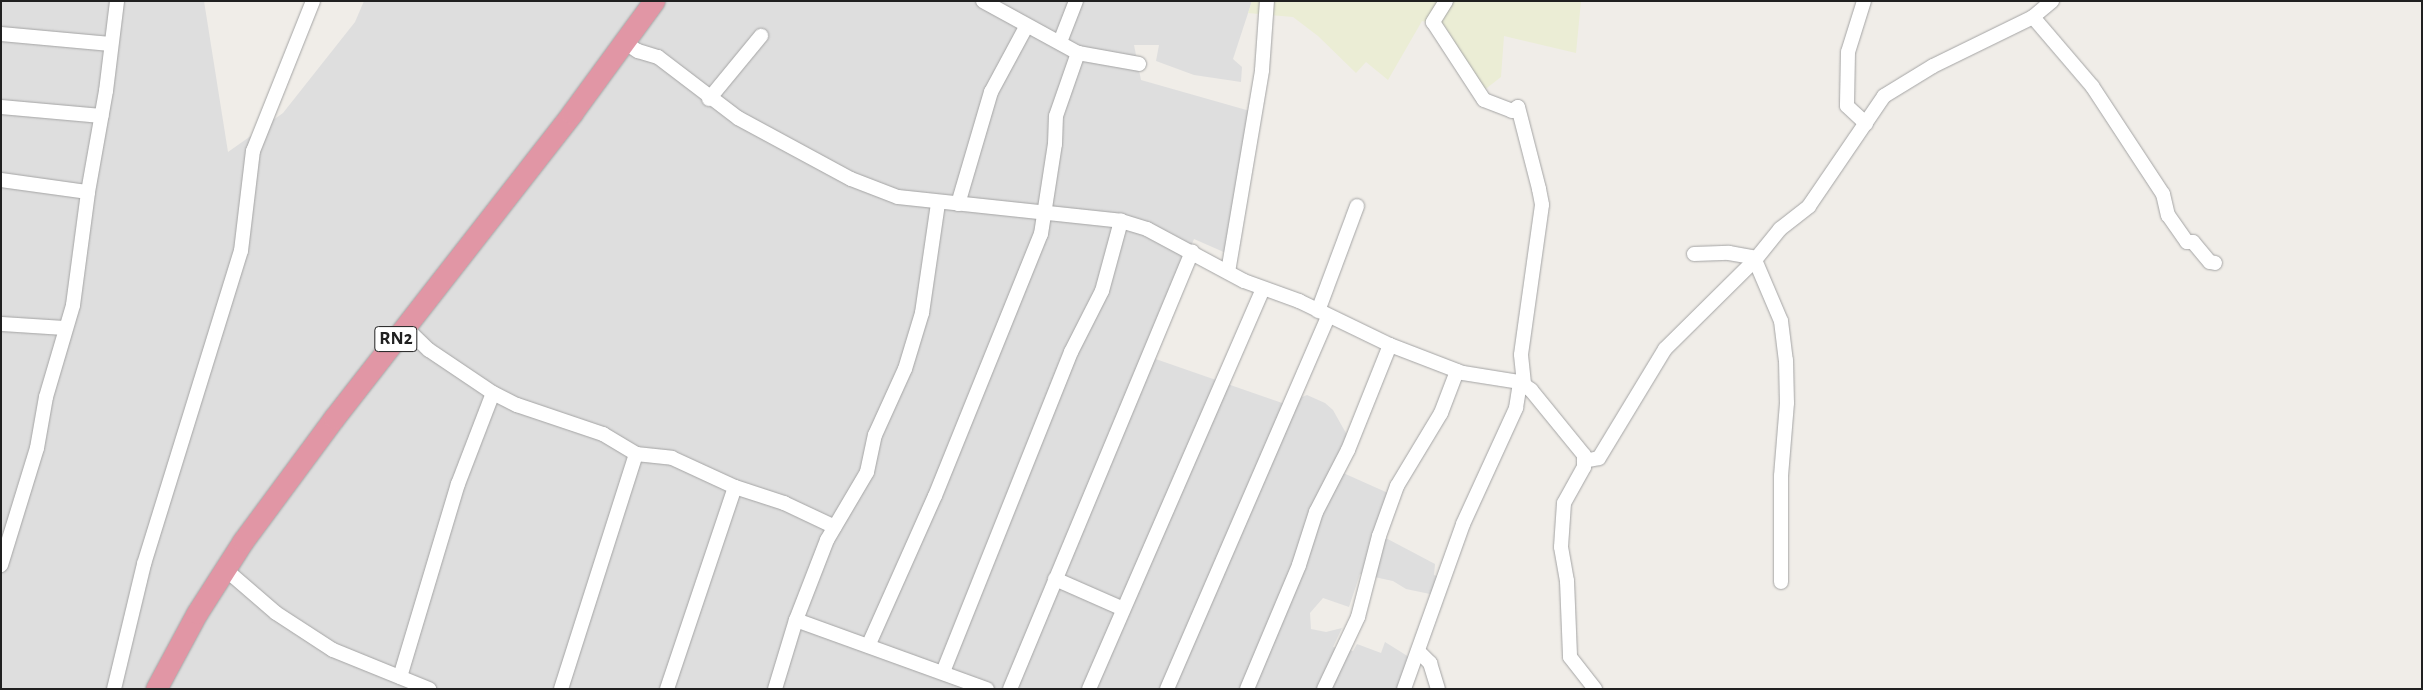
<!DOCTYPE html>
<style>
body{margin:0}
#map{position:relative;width:2423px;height:690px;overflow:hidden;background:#f0ede8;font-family:"Alegreya Sans",sans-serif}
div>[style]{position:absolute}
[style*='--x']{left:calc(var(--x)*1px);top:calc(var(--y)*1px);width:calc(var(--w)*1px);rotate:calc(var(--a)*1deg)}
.residential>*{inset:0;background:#dedede}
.farmland>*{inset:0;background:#ebedd5}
.roads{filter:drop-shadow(0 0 1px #a4a4a4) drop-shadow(0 0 1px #a4a4a4)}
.minor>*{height:14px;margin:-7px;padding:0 7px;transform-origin:7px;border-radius:7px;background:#fff}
.highway>*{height:21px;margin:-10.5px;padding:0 10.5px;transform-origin:10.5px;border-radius:10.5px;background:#e196a5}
span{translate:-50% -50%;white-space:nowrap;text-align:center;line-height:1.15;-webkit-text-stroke:5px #fff;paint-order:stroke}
.shield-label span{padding:1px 4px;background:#fff;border:1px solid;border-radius:4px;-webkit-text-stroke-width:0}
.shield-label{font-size:19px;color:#202020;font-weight:700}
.frame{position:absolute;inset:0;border:2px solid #202020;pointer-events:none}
</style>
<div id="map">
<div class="residential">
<i style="clip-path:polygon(1px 1px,204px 1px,228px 152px,283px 113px,355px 22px,364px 1px,1252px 1px,1233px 59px,1242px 67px,1241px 82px,1194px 75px,1156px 61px,1159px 45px,1134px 45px,1141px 80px,1250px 111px,1226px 253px,1194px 239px,1147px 356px,1285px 404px,1307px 395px,1325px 403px,1333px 410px,1347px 435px,1341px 472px,1397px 497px,1382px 536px,1435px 564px,1434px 575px,1447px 580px,1441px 600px,1430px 594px,1406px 589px,1393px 581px,1360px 574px,1349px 607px,1323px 598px,1310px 613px,1311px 629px,1326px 632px,1342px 628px,1333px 647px,1353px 651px,1357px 644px,1381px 653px,1385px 642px,1417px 662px,1405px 689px,1px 689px)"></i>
</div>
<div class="farmland">
<i style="clip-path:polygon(1252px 1px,1581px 1px,1576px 53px,1504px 36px,1501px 77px,1483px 91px,1445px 26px,1422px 21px,1388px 80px,1366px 62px,1356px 73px,1318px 36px,1293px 17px,1248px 13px)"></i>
</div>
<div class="roads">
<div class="minor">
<i style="--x:983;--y:1;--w:108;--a:28.7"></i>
<i style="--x:1078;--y:53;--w:62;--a:10.2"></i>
<i style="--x:1446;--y:1;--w:25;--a:122"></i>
<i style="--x:1433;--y:22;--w:93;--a:56.8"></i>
<i style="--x:1484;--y:100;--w:30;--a:21"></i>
<i style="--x:1512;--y:111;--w:7;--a:-34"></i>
<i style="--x:1518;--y:107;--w:85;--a:75.6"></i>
<i style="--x:1539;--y:189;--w:16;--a:79"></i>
<i style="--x:1542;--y:205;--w:151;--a:98"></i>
<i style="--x:1521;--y:355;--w:30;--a:84"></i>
<i style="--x:1864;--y:1;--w:53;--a:107.4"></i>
<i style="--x:1848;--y:52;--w:54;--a:91.1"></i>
<i style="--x:1847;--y:106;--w:26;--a:43"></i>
<i style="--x:2033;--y:17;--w:91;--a:49.5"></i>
<i style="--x:2092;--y:86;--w:129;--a:56.7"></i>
<i style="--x:2163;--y:194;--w:22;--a:77"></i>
<i style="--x:2168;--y:215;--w:33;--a:55"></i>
<i style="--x:2187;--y:242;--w:6;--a:0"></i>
<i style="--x:2193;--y:242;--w:26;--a:50"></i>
<i style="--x:2210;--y:262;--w:5;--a:11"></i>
<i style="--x:1;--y:34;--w:110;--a:5.2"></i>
<i style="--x:624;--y:42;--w:17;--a:33"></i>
<i style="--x:638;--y:51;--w:21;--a:17"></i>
<i style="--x:658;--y:57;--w:101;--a:37.3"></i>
<i style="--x:738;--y:118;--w:128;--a:28.4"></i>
<i style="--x:851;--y:179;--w:50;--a:21"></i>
<i style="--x:898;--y:197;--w:224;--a:6.1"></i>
<i style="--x:1121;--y:221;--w:27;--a:17"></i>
<i style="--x:1147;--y:229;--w:110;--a:28.2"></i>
<i style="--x:1244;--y:281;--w:59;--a:20"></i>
<i style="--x:1299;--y:301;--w:101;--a:25.8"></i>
<i style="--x:1390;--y:345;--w:78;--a:21"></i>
<i style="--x:1463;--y:373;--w:58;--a:9"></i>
<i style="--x:1520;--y:382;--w:14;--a:36"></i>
<i style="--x:1531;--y:390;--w:84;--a:50.8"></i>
<i style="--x:1584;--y:455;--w:12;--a:90"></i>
<i style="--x:1584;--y:467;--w:41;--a:119.1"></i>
<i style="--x:1564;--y:503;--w:44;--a:93.9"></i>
<i style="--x:1561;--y:547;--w:35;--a:80"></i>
<i style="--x:1567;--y:581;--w:76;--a:87.7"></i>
<i style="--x:1570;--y:657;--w:41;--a:52"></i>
<i style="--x:1060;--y:42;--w:44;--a:-68.7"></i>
<i style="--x:709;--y:99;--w:82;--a:-50.5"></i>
<i style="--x:1;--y:107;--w:101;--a:5.1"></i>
<i style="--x:1;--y:180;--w:88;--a:7.9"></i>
<i style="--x:958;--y:204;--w:117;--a:-73.6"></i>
<i style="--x:991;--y:92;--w:74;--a:-61.7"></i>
<i style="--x:1694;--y:254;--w:35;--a:-2"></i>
<i style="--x:1729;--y:253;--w:28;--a:10"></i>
<i style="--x:1755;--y:260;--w:66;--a:66.9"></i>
<i style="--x:1781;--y:321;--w:39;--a:83"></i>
<i style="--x:1786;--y:360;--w:43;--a:88.7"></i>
<i style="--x:1787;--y:403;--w:73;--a:94.7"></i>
<i style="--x:1781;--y:476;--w:106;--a:90"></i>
<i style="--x:1228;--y:272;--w:205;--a:-80.4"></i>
<i style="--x:1262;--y:70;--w:69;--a:-85.9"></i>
<i style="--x:1318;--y:311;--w:112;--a:-69.6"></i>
<i style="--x:1;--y:324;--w:64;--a:3.6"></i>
<i style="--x:405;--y:327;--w:33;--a:44"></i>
<i style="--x:429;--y:350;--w:77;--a:33.9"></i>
<i style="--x:493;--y:393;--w:27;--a:27"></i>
<i style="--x:517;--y:405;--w:91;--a:18.6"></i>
<i style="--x:603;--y:434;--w:39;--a:31"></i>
<i style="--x:636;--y:454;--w:36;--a:6"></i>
<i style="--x:672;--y:458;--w:69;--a:24.7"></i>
<i style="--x:735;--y:487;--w:52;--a:18.1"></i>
<i style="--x:784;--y:503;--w:56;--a:25.2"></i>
<i style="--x:1584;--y:461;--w:15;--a:-11"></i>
<i style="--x:1599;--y:458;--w:127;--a:-58.8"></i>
<i style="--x:1665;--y:349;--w:127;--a:-44.7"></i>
<i style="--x:1755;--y:260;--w:40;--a:-51"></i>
<i style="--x:1780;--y:229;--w:37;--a:-38"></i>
<i style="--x:1809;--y:206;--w:133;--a:-55.7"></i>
<i style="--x:1884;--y:96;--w:57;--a:-31.5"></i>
<i style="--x:1933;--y:66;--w:111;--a:-26.1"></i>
<i style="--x:2033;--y:17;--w:25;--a:-40"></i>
<i style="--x:1;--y:565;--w:122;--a:-72.9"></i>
<i style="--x:37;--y:448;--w:52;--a:-80"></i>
<i style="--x:46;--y:397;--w:96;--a:-73.6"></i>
<i style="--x:73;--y:305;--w:114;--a:-82.4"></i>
<i style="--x:88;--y:192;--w:103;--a:-79.9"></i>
<i style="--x:106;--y:91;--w:91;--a:-83"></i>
<i style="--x:225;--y:569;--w:67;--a:40.8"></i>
<i style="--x:276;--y:613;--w:68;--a:33"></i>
<i style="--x:333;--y:650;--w:104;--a:22.1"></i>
<i style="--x:1055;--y:579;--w:72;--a:23.7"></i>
<i style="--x:796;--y:620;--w:86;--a:-68.8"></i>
<i style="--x:827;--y:540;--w:79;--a:-59.5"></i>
<i style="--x:867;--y:472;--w:38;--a:-78"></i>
<i style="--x:875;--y:435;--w:72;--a:-65.6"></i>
<i style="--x:905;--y:369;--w:59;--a:-73.1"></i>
<i style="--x:922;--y:313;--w:111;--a:-81.7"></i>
<i style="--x:869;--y:644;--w:162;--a:-66"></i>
<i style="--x:935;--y:496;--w:283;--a:-68"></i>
<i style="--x:1041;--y:234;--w:91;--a:-81.2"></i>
<i style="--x:1055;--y:144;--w:28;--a:-88"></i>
<i style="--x:1056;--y:116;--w:67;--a:-70.8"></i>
<i style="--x:1419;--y:652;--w:16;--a:45"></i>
<i style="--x:1430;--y:663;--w:27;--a:73"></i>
<i style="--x:943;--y:672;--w:345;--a:-68.2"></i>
<i style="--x:1071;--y:352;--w:68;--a:-63.1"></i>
<i style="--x:1102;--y:291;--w:73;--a:-74.8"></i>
<i style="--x:400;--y:677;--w:202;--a:-73.3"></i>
<i style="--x:458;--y:484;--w:97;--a:-69"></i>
<i style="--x:114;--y:689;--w:129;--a:-76.5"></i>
<i style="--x:144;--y:564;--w:328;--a:-72.8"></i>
<i style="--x:241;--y:251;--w:101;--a:-83.2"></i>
<i style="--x:253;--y:151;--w:162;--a:-68.2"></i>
<i style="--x:561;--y:689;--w:247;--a:-72.3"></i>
<i style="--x:667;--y:689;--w:213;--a:-71.4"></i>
<i style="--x:775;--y:689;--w:72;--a:-73.1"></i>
<i style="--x:796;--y:620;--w:203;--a:19.9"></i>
<i style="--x:1010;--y:689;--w:474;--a:-67.4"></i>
<i style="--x:1089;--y:689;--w:436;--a:-66.5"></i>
<i style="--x:1167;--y:689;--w:405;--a:-66.6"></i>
<i style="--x:1247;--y:689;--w:134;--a:-67.2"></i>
<i style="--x:1299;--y:565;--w:56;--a:-72.2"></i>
<i style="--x:1316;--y:512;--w:70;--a:-62.7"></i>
<i style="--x:1348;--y:450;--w:113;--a:-68.2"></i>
<i style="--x:1324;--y:689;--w:80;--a:-64.7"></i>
<i style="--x:1358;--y:617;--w:84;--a:-75.5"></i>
<i style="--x:1379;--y:536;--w:53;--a:-70.2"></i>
<i style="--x:1397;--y:486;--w:85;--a:-58.9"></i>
<i style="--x:1441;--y:413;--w:45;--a:-69.1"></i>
<i style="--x:1404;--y:689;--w:175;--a:-70.3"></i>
<i style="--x:1463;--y:524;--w:128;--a:-65.4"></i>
<i style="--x:1516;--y:408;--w:26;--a:-81"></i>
</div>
<div class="highway">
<i style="--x:156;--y:689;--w:86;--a:-61.7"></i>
<i style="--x:197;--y:613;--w:85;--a:-57.4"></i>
<i style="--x:243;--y:541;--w:153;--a:-53.5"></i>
<i style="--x:334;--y:418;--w:387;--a:-52"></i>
<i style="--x:572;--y:113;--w:139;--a:-53.8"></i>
</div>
</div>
<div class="shield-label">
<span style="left:396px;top:339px">RN2</span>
</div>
<div class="frame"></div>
</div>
